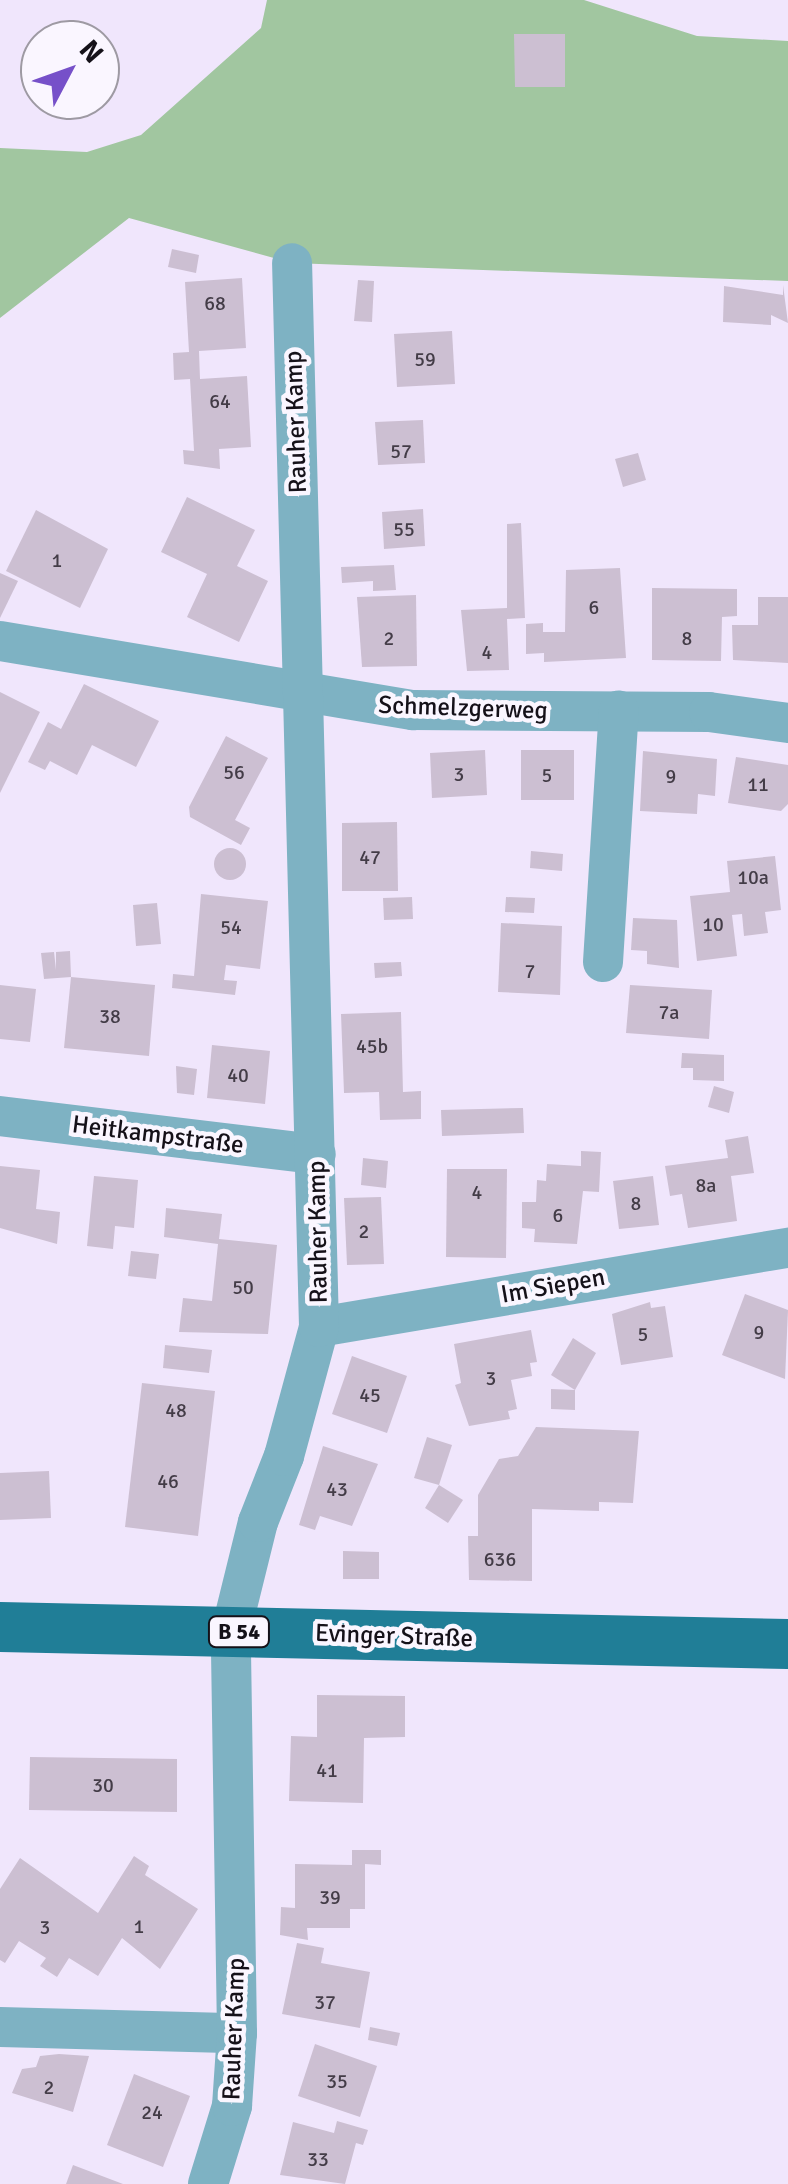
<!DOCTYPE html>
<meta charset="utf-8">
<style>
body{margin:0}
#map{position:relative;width:788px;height:2184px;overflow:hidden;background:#f0e6fc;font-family:Signika,sans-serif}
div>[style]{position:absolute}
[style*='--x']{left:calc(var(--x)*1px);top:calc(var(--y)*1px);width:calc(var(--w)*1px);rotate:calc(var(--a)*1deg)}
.green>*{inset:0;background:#a1c6a0}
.building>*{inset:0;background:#ccbfd2}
.round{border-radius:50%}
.minor>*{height:40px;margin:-20px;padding:0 20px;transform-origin:20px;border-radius:20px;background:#7eb2c3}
.major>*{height:50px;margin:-25px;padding:0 25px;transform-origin:25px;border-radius:25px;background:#207e97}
span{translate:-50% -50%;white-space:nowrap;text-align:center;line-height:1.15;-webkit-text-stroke:9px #faf6ff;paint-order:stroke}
.number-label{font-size:20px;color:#433c47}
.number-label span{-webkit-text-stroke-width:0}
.shield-label span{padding:2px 8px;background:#faf6ff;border:2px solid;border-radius:8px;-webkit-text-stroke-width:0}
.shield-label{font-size:22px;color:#151119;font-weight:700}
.street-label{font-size:25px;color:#151119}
.north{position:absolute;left:20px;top:20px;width:100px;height:100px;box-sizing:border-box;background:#faf6ff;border:2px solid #9e9aa3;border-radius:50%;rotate:49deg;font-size:28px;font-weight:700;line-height:40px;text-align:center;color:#151119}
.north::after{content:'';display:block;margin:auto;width:35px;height:45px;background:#7650c9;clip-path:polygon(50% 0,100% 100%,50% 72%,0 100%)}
</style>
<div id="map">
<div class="green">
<i style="clip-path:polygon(267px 0,584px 0,697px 36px,788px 41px,788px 281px,292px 263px,129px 218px,0 318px,0 148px,87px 152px,141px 135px,261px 28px)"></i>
</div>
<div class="building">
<i style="clip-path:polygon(514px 34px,565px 34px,565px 87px,515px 87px)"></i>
<i style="clip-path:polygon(172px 249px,199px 255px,196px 273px,168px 267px)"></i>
<i style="clip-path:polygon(242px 278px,246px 348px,199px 351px,200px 379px,247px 376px,251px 447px,219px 449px,220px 469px,184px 464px,183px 450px,194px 451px,190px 379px,174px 380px,173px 353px,189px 352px,185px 282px)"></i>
<i style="clip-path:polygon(358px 280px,374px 281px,372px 322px,354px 321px)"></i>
<i style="clip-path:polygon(783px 285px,788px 323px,771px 315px,771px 325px,723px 322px,724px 286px,783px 295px)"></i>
<i style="clip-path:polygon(452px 331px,455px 384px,397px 387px,394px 334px)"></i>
<i style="clip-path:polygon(423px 420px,425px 463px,378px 465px,375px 422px)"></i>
<i style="clip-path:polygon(638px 453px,646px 480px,623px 487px,615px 459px)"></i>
<i style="clip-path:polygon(187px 497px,255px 530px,237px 566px,268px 581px,239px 642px,187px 617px,207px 574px,161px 552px)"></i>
<i style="clip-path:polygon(423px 509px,425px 546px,384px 549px,382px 512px)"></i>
<i style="clip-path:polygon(36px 510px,108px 549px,80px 608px,6px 571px)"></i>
<i style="clip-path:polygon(521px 523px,525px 618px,507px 619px,509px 670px,467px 671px,461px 610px,507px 608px,507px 524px)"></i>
<i style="clip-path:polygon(394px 565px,396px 590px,373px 591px,373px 581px,342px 583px,341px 567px)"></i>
<i style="clip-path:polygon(620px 568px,626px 658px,544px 662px,544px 653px,526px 654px,526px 624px,543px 623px,543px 632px,565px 632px,566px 570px)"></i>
<i style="clip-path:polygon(0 573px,18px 581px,0 618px)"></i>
<i style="clip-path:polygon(652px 588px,737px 589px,737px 616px,722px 617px,721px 661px,652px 660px)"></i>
<i style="clip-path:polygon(416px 595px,417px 666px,362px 667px,357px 597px)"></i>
<i style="clip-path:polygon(758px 597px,788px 597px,788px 663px,733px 660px,732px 625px,758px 625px)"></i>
<i style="clip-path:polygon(84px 684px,159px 721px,136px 767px,92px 745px,77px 775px,50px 761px,45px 770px,28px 762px,48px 722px,61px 729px)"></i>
<i style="clip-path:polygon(0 692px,40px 712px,0 793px)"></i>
<i style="clip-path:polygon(226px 736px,268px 758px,235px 820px,250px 828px,241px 845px,190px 817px,189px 807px)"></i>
<i style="clip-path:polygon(485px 750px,487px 795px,432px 798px,430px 753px)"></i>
<i style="clip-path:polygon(521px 750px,574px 750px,574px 800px,521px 800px)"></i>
<i style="clip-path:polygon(643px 751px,717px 759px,715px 796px,698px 794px,697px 814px,640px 811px)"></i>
<i style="clip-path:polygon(736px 757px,788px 765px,788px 804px,781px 811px,728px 803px)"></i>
<i style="clip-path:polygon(397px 822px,398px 891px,342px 891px,342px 823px)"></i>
<i class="round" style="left:214px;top:848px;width:32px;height:32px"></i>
<i style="clip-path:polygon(531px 851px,563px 854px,562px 871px,530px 868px)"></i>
<i style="clip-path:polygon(775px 856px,781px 910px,765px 912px,768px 933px,744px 936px,742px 914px,732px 915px,737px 956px,697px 961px,690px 896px,730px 892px,727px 861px)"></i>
<i style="clip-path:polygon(201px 894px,268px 901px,260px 969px,226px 965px,224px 980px,237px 981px,235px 995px,172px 988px,173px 974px,194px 976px)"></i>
<i style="clip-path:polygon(412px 897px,413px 919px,384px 920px,383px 898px)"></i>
<i style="clip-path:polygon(506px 897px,535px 898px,534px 913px,505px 912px)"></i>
<i style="clip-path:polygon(157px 903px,161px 944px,136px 946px,133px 905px)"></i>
<i style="clip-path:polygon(633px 918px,677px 920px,679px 968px,647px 964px,647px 951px,631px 950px)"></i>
<i style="clip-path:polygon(501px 923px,562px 926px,560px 995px,498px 992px)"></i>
<i style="clip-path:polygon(70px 951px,71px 977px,44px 979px,41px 953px,54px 952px,56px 970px,56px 952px)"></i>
<i style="clip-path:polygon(401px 962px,402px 976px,375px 978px,374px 963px)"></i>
<i style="clip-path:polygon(71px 977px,155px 985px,149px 1056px,64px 1048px)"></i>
<i style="clip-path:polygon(0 985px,36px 989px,30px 1042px,0 1039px)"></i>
<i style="clip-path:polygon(630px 985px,712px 990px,709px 1039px,626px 1033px)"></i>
<i style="clip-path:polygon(401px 1012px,403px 1092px,421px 1091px,421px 1119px,380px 1120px,379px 1092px,344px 1093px,341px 1014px)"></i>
<i style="clip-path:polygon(212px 1045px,270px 1051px,265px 1104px,207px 1098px)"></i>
<i style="clip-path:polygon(682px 1053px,724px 1055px,724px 1081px,693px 1080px,693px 1068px,681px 1068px)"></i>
<i style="clip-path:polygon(176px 1066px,197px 1069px,194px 1095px,177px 1093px)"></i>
<i style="clip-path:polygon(714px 1086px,734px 1092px,729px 1113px,708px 1107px)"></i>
<i style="clip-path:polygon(523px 1108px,524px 1133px,442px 1136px,441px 1110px)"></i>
<i style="clip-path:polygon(748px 1136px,754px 1173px,731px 1176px,737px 1221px,688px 1228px,682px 1194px,670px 1196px,665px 1166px,728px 1158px,725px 1140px)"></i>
<i style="clip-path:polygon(581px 1151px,601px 1152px,599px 1192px,583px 1191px,577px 1244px,534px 1242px,535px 1229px,522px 1228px,522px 1202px,536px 1202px,537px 1180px,546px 1181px,547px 1164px,581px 1166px)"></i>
<i style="clip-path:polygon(363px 1158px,388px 1161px,386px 1188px,361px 1185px)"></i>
<i style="clip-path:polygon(0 1166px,40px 1170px,36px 1209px,60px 1212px,57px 1244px,0 1228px)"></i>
<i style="clip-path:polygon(447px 1169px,507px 1169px,506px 1258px,446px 1257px)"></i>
<i style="clip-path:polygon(94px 1176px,138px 1180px,134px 1228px,115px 1226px,113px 1249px,87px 1246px)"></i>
<i style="clip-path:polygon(653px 1176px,659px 1225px,619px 1229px,613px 1181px)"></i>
<i style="clip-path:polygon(381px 1197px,384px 1264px,347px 1265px,344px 1198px)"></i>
<i style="clip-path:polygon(166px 1208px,222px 1214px,219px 1239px,277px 1245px,268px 1334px,179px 1332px,183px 1298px,212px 1301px,218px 1244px,164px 1237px)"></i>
<i style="clip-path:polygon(131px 1251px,159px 1254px,156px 1279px,128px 1276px)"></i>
<i style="clip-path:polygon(745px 1294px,788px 1310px,785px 1379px,722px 1355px)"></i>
<i style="clip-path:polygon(650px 1302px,651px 1308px,665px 1306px,673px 1357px,621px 1365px,612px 1314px)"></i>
<i style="clip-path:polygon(531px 1330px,537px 1362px,530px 1363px,532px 1376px,511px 1380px,517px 1409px,508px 1411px,510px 1419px,469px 1426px,455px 1385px,461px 1383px,454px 1344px)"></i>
<i style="clip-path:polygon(573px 1338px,596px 1353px,575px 1390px,551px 1375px)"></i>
<i style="clip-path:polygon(165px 1345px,212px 1350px,209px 1373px,163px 1368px)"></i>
<i style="clip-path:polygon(352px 1356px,407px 1376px,387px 1433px,332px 1414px)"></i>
<i style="clip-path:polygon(142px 1383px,215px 1391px,198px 1536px,125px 1527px)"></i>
<i style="clip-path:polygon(551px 1389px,575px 1390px,575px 1410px,551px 1409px)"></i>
<i style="clip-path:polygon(536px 1427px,639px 1431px,633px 1503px,599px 1502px,599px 1511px,532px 1509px,532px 1581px,469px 1580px,468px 1536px,478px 1536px,478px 1495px,499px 1459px,518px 1456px)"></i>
<i style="clip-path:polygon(427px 1437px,452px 1445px,439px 1485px,414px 1478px)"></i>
<i style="clip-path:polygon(323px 1446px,378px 1464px,352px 1526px,320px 1516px,315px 1530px,299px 1525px)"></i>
<i style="clip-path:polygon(49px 1471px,51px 1518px,0 1520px,0 1473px)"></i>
<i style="clip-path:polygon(439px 1485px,463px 1500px,448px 1523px,425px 1508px)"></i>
<i style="clip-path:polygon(343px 1551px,379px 1552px,379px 1579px,343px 1579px)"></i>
<i style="clip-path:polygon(317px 1695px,405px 1696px,405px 1737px,364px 1738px,363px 1803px,289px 1801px,291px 1736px,317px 1737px)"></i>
<i style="clip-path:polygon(30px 1757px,177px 1759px,177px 1812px,29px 1810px)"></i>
<i style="clip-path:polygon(352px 1850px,381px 1850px,381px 1865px,365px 1864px,365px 1909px,350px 1909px,350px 1928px,307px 1928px,308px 1940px,280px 1935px,281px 1907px,295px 1908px,295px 1864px,352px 1865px)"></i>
<i style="clip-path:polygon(134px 1856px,149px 1866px,145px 1875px,198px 1909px,160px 1969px,122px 1938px,98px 1976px,69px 1958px,57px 1977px,40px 1966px,46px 1958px,19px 1941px,5px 1963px,0 1960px,0 1889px,20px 1858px,98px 1913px)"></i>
<i style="clip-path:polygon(297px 1943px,324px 1948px,321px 1963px,370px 1972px,360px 2028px,282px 2014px)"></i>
<i style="clip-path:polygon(370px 2027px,400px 2033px,397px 2046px,368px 2040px)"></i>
<i style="clip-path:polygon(315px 2044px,377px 2066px,360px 2117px,298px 2096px)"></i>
<i style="clip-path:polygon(59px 2054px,89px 2056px,73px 2112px,12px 2093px,22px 2069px,36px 2067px,40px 2056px)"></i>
<i style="clip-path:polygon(134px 2074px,190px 2096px,163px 2167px,107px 2145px)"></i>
<i style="clip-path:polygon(337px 2121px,368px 2130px,363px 2145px,356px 2143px,345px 2184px,280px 2175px,293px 2122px,334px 2133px)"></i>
<i style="clip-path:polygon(73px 2165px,123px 2184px,66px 2184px)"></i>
</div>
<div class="minor">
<i style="--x:0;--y:641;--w:419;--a:9.5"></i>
<i style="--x:413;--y:710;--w:296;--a:0.4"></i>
<i style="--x:709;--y:712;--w:80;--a:7.9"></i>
<i style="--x:603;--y:962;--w:252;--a:-86.4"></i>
<i style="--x:0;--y:1116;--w:318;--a:6.9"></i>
<i style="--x:319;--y:1327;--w:476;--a:-9.6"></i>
<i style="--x:0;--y:2027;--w:237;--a:1.5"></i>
<i style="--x:208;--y:2184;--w:82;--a:-72.9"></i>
<i style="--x:232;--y:2106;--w:73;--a:-86.1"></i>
<i style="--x:237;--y:2033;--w:402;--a:-90.9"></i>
<i style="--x:231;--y:1631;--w:112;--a:-76.1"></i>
<i style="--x:258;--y:1522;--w:71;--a:-68.5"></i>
<i style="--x:284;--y:1456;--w:134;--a:-74.8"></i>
<i style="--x:319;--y:1327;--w:1064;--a:-91.45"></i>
</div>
<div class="major">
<i style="--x:0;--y:1627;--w:788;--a:1.24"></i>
</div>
<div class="number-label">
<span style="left:215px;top:303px">68</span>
<span style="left:425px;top:359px">59</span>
<span style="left:220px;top:401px">64</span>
<span style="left:401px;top:451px">57</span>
<span style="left:404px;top:529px">55</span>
<span style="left:57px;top:560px">1</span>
<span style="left:594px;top:607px">6</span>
<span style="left:389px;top:638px">2</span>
<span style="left:687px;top:638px">8</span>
<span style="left:487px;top:652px">4</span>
<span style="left:234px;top:772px">56</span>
<span style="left:459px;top:774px">3</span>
<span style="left:547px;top:775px">5</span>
<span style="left:671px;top:776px">9</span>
<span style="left:758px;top:784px">11</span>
<span style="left:370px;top:857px">47</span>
<span style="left:753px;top:877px">10a</span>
<span style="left:713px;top:924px">10</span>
<span style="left:231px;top:927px">54</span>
<span style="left:530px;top:971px">7</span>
<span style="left:669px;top:1012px">7a</span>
<span style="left:110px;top:1016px">38</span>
<span style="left:372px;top:1046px">45b</span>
<span style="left:238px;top:1075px">40</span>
<span style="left:706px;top:1185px">8a</span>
<span style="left:477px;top:1192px">4</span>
<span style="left:636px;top:1203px">8</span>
<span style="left:558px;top:1215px">6</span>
<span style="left:364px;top:1231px">2</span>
<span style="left:243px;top:1287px">50</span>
<span style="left:759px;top:1332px">9</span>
<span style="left:643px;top:1334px">5</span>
<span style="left:491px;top:1378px">3</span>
<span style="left:370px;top:1395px">45</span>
<span style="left:176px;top:1410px">48</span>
<span style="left:168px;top:1481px">46</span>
<span style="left:337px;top:1489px">43</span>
<span style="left:500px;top:1559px">636</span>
<span style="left:327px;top:1770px">41</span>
<span style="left:103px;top:1785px">30</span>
<span style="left:330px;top:1897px">39</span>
<span style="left:139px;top:1926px">1</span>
<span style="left:45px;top:1927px">3</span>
<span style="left:325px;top:2002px">37</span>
<span style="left:337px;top:2081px">35</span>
<span style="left:49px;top:2087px">2</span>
<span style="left:152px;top:2112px">24</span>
<span style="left:318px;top:2159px">33</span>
</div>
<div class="shield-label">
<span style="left:239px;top:1632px">B 54</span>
</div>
<div class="street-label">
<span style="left:296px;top:422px;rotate:-92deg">Rauher Kamp</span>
<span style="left:463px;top:708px;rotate:2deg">Schmelzgerweg</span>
<span style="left:158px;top:1135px;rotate:7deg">Heitkampstraße</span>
<span style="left:318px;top:1232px;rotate:-91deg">Rauher Kamp</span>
<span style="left:553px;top:1286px;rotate:-10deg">Im Siepen</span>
<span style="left:394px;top:1636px;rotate:2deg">Evinger Straße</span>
<span style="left:234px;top:2029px;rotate:-88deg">Rauher Kamp</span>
</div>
<div class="north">N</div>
</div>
